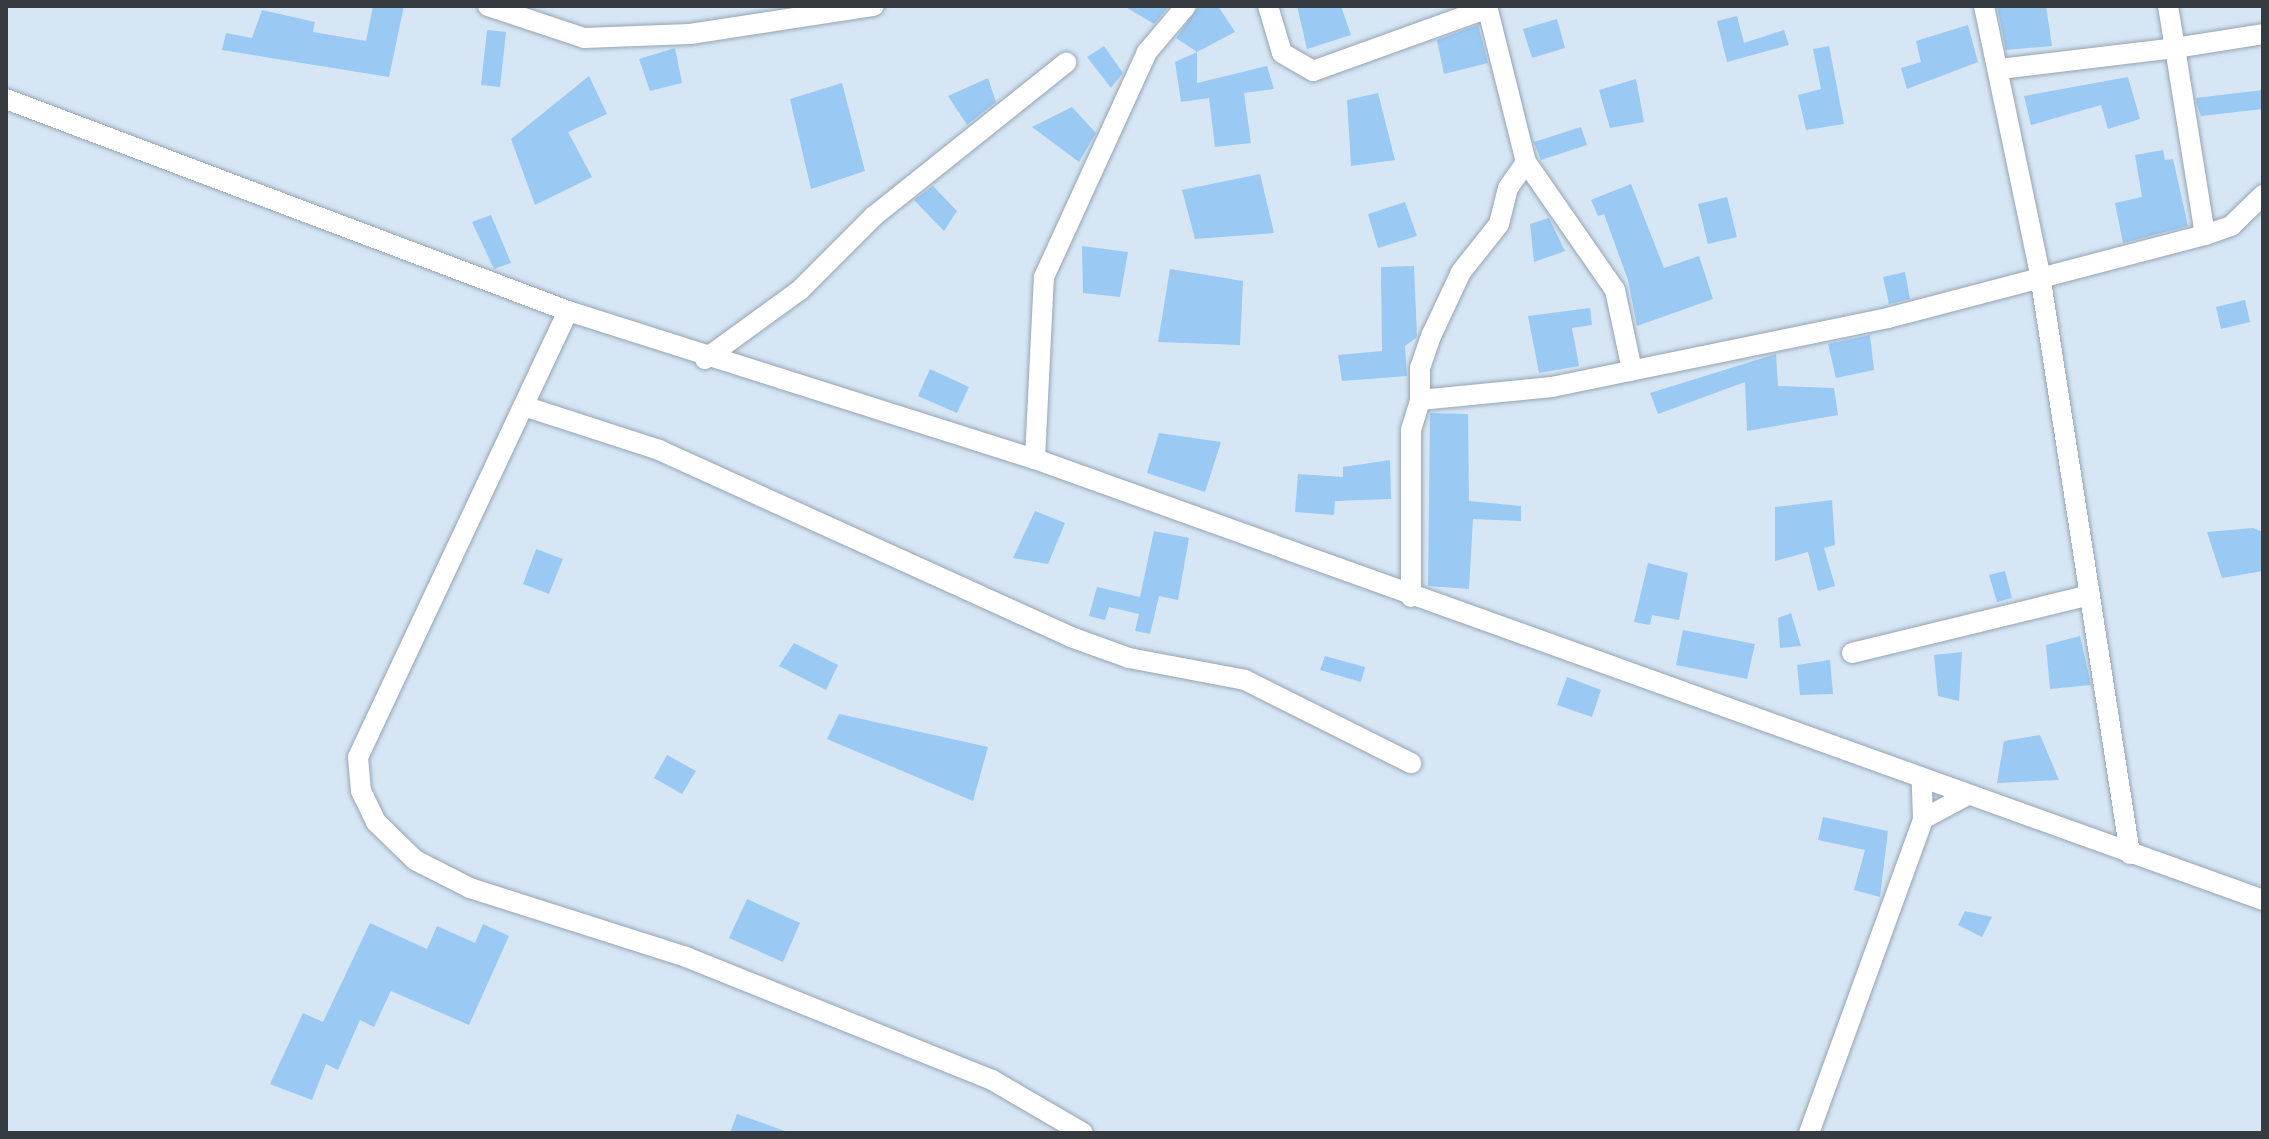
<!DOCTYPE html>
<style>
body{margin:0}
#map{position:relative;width:2269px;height:1139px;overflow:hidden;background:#d6e6f5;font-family:Ubuntu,sans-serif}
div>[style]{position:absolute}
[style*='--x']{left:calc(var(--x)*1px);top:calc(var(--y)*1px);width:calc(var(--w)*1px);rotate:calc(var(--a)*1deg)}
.building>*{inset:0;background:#9ac9f4}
.roads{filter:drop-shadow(0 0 2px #95a4b2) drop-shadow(0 0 2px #95a4b2)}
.street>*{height:20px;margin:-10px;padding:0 10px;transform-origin:10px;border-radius:10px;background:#fff}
span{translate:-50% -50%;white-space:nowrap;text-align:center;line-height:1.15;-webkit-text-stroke:6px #fff;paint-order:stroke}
.frame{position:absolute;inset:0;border:8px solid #353b41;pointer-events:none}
</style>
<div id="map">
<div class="building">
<i style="clip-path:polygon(373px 6px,404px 6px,389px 77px,222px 50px,226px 33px,252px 38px,262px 10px,315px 22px,313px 32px,366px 41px)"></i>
<i style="clip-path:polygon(1124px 6px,1169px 6px,1154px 24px)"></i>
<i style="clip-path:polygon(1199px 6px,1218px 6px,1235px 32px,1197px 52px,1176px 38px)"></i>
<i style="clip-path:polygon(1297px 6px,1341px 6px,1351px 35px,1307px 49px)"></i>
<i style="clip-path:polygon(1997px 6px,2046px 6px,2052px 46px,2006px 50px)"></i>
<i style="clip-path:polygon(1737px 16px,1744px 43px,1784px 30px,1789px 45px,1727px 62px,1717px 21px)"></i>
<i style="clip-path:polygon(1557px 19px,1565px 48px,1532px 58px,1523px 29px)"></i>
<i style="clip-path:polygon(1478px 25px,1488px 63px,1444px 74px,1437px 40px)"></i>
<i style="clip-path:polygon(1968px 25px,1978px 62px,1907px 89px,1901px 68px,1921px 62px,1916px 41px)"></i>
<i style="clip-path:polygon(487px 30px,506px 32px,500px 87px,481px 85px)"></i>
<i style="clip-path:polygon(1104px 46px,1123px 73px,1111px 88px,1087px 57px)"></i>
<i style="clip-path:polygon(1829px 46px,1844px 124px,1806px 130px,1798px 95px,1821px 89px,1813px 49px)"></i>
<i style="clip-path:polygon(675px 48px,682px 83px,650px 91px,639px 59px)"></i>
<i style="clip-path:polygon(1197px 52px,1197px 83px,1267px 66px,1274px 89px,1244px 93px,1251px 143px,1215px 147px,1209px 98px,1181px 102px,1175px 62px)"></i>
<i style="clip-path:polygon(589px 76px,607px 114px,568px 132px,592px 177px,535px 205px,511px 139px)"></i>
<i style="clip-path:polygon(2128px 77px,2140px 119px,2108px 129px,2101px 105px,2031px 125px,2024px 96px)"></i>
<i style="clip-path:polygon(988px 78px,996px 102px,967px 125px,948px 96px)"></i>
<i style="clip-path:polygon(1636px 79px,1644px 122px,1610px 128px,1599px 90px)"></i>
<i style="clip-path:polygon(842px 83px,865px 171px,811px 189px,790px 99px)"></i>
<i style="clip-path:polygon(2263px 90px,2263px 109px,2201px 116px,2197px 105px,2196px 98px)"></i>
<i style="clip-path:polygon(1378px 93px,1395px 160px,1351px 166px,1347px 100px)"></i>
<i style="clip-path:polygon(1072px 107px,1096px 133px,1079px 162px,1032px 127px)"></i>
<i style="clip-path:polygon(1581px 127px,1587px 145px,1541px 160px,1534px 142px)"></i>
<i style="clip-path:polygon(2163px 150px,2165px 160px,2173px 159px,2188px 226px,2123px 243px,2115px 203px,2142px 197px,2135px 155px)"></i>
<i style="clip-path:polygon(1260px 174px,1274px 233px,1195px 239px,1182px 190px)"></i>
<i style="clip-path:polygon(1631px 184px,1664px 268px,1699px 256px,1713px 299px,1637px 326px,1628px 280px,1604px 214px,1598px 216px,1591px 200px)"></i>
<i style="clip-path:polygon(933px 186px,957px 211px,944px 231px,914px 200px)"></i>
<i style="clip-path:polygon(1727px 197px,1737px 237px,1708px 244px,1698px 204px)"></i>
<i style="clip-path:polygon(1405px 202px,1417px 236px,1378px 248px,1368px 214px)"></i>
<i style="clip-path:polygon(491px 215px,511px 263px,494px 269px,472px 222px)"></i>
<i style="clip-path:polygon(1549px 218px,1565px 251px,1534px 262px,1530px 224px)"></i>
<i style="clip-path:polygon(1082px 246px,1128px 252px,1120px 297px,1083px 293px)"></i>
<i style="clip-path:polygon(1414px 266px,1417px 337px,1405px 346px,1407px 376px,1342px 381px,1338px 355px,1382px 351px,1381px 267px)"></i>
<i style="clip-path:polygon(1170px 269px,1243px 281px,1240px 345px,1158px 342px)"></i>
<i style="clip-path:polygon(1905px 272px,1910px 299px,1889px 304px,1883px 277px)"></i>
<i style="clip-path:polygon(2245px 300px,2250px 322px,2221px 329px,2216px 307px)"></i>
<i style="clip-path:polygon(1590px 308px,1592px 325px,1572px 328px,1579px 366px,1539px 373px,1528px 316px)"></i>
<i style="clip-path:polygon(1870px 335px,1874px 370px,1836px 378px,1828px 344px)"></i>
<i style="clip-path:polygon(1776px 354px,1778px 386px,1834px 388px,1838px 415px,1747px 431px,1745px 382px,1658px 414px,1650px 393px)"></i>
<i style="clip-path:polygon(930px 369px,969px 387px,957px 413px,918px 396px)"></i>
<i style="clip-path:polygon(1430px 413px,1468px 414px,1469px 501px,1521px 506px,1521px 521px,1473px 519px,1469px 589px,1428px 586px)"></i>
<i style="clip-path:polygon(1159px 433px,1221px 442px,1205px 492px,1147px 473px)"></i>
<i style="clip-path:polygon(1390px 460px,1391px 499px,1335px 501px,1334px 515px,1295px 512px,1298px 474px,1343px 477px,1343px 467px)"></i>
<i style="clip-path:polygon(1832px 500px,1835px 545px,1824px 548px,1835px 586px,1818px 591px,1808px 552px,1775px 561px,1775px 507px)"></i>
<i style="clip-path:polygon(1035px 511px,1065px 523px,1048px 564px,1013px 558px)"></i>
<i style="clip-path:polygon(2253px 528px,2263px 532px,2263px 571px,2222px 578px,2207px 532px)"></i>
<i style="clip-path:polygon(1154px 531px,1189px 538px,1178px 600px,1159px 596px,1150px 634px,1135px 631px,1139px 614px,1109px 607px,1105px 620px,1089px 616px,1097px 587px,1140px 597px)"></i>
<i style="clip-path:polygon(536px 549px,563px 559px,549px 594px,523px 584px)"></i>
<i style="clip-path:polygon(1648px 563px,1688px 573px,1679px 620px,1652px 615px,1650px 625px,1634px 622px)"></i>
<i style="clip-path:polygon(2005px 571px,2012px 598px,1997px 602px,1989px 575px)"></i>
<i style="clip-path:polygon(1791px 613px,1801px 646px,1780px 648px,1778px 618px)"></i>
<i style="clip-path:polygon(1683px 630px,1755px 644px,1747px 679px,1676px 665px)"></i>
<i style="clip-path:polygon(2080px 636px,2091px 685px,2050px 689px,2046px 645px)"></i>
<i style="clip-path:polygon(794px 643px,838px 665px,826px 690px,779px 666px)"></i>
<i style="clip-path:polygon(1962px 652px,1959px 701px,1938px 696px,1934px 655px)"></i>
<i style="clip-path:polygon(1325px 656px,1365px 667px,1361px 682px,1320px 670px)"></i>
<i style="clip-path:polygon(1830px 660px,1833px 694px,1800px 695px,1797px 665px)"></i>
<i style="clip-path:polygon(1567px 677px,1601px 690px,1592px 717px,1557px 705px)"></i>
<i style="clip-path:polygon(839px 714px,988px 747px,973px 801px,827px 739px)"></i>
<i style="clip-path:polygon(2040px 735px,2059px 780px,1997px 783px,2004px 741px)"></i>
<i style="clip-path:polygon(667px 755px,696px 771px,682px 794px,654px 778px)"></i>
<i style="clip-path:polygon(1823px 817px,1888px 831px,1880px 897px,1854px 890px,1865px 850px,1818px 840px)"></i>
<i style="clip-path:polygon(747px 899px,800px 923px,783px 962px,729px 938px)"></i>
<i style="clip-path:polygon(1965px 911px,1992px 917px,1982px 937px,1958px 925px)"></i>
<i style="clip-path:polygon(370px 923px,427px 949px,437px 926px,475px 943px,483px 924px,509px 936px,469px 1025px,391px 991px,374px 1027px,360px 1020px,338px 1070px,326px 1064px,312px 1100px,270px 1084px,303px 1013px,323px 1022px)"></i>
<i style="clip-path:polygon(737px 1114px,785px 1131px,785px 1133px,730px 1133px)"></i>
</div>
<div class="roads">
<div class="street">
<i style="--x:488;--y:6;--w:101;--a:18.4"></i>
<i style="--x:584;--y:38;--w:106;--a:-2.2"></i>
<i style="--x:690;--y:34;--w:186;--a:-8.7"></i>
<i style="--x:1268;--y:6;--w:49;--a:73.4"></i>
<i style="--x:1282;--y:53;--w:36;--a:30"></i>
<i style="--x:1313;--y:71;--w:186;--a:-19.8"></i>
<i style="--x:1487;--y:6;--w:161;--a:76"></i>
<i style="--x:1526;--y:162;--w:156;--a:55.2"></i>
<i style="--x:1615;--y:290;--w:82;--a:78"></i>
<i style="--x:1984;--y:6;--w:275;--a:78.2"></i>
<i style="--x:2040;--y:275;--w:586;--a:81.16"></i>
<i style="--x:2000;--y:69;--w:176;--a:-6.8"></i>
<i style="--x:2175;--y:48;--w:43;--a:-99.5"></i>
<i style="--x:6;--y:99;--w:601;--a:20.67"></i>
<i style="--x:568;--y:311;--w:490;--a:17.6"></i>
<i style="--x:1035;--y:459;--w:1305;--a:19.75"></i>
<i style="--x:2205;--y:235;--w:28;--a:-19"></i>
<i style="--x:2231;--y:226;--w:45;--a:-44.1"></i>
<i style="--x:568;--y:311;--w:493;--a:115.2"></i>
<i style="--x:358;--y:757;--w:34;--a:85"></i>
<i style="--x:361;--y:791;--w:34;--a:64"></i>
<i style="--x:376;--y:822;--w:54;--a:44.3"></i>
<i style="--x:415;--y:860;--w:62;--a:27"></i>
<i style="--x:470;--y:888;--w:227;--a:17.7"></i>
<i style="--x:686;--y:957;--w:330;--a:21.9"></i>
<i style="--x:992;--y:1080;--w:105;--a:30.2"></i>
<i style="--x:705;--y:359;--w:117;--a:-36"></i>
<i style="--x:800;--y:290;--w:105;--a:-45"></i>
<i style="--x:874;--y:216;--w:246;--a:-38.6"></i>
<i style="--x:1420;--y:400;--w:32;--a:-90"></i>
<i style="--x:1420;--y:368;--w:36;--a:-71"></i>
<i style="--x:1432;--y:334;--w:68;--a:-64.9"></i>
<i style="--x:1461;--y:272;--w:61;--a:-51.6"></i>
<i style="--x:1499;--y:224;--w:37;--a:-76"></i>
<i style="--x:1508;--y:188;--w:32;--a:-55"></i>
<i style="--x:527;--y:407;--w:139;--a:18"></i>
<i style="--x:659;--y:450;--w:452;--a:24.4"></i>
<i style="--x:1071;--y:637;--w:62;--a:19.9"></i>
<i style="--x:1129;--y:658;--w:118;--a:10.7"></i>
<i style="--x:1245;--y:680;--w:186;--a:26.6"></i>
<i style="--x:1035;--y:459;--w:182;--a:-87.2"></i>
<i style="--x:1044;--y:277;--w:247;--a:-65.4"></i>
<i style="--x:1147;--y:52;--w:60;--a:-49.7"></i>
<i style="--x:1411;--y:597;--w:167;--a:-90"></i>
<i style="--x:1411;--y:430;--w:31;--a:-73"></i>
<i style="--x:1420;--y:400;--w:133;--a:-5.6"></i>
<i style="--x:1552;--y:387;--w:343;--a:-11.6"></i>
<i style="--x:1888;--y:318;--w:328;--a:-14.7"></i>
<i style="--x:2205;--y:235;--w:189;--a:-99.1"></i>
<i style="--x:2175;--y:48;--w:89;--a:-9"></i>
<i style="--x:1852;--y:653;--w:245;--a:-13.7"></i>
<i style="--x:1923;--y:819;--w:47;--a:-28.2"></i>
<i style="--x:1809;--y:1133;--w:334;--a:-70"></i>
<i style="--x:1923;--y:819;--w:38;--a:-92"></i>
</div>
</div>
<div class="frame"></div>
</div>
